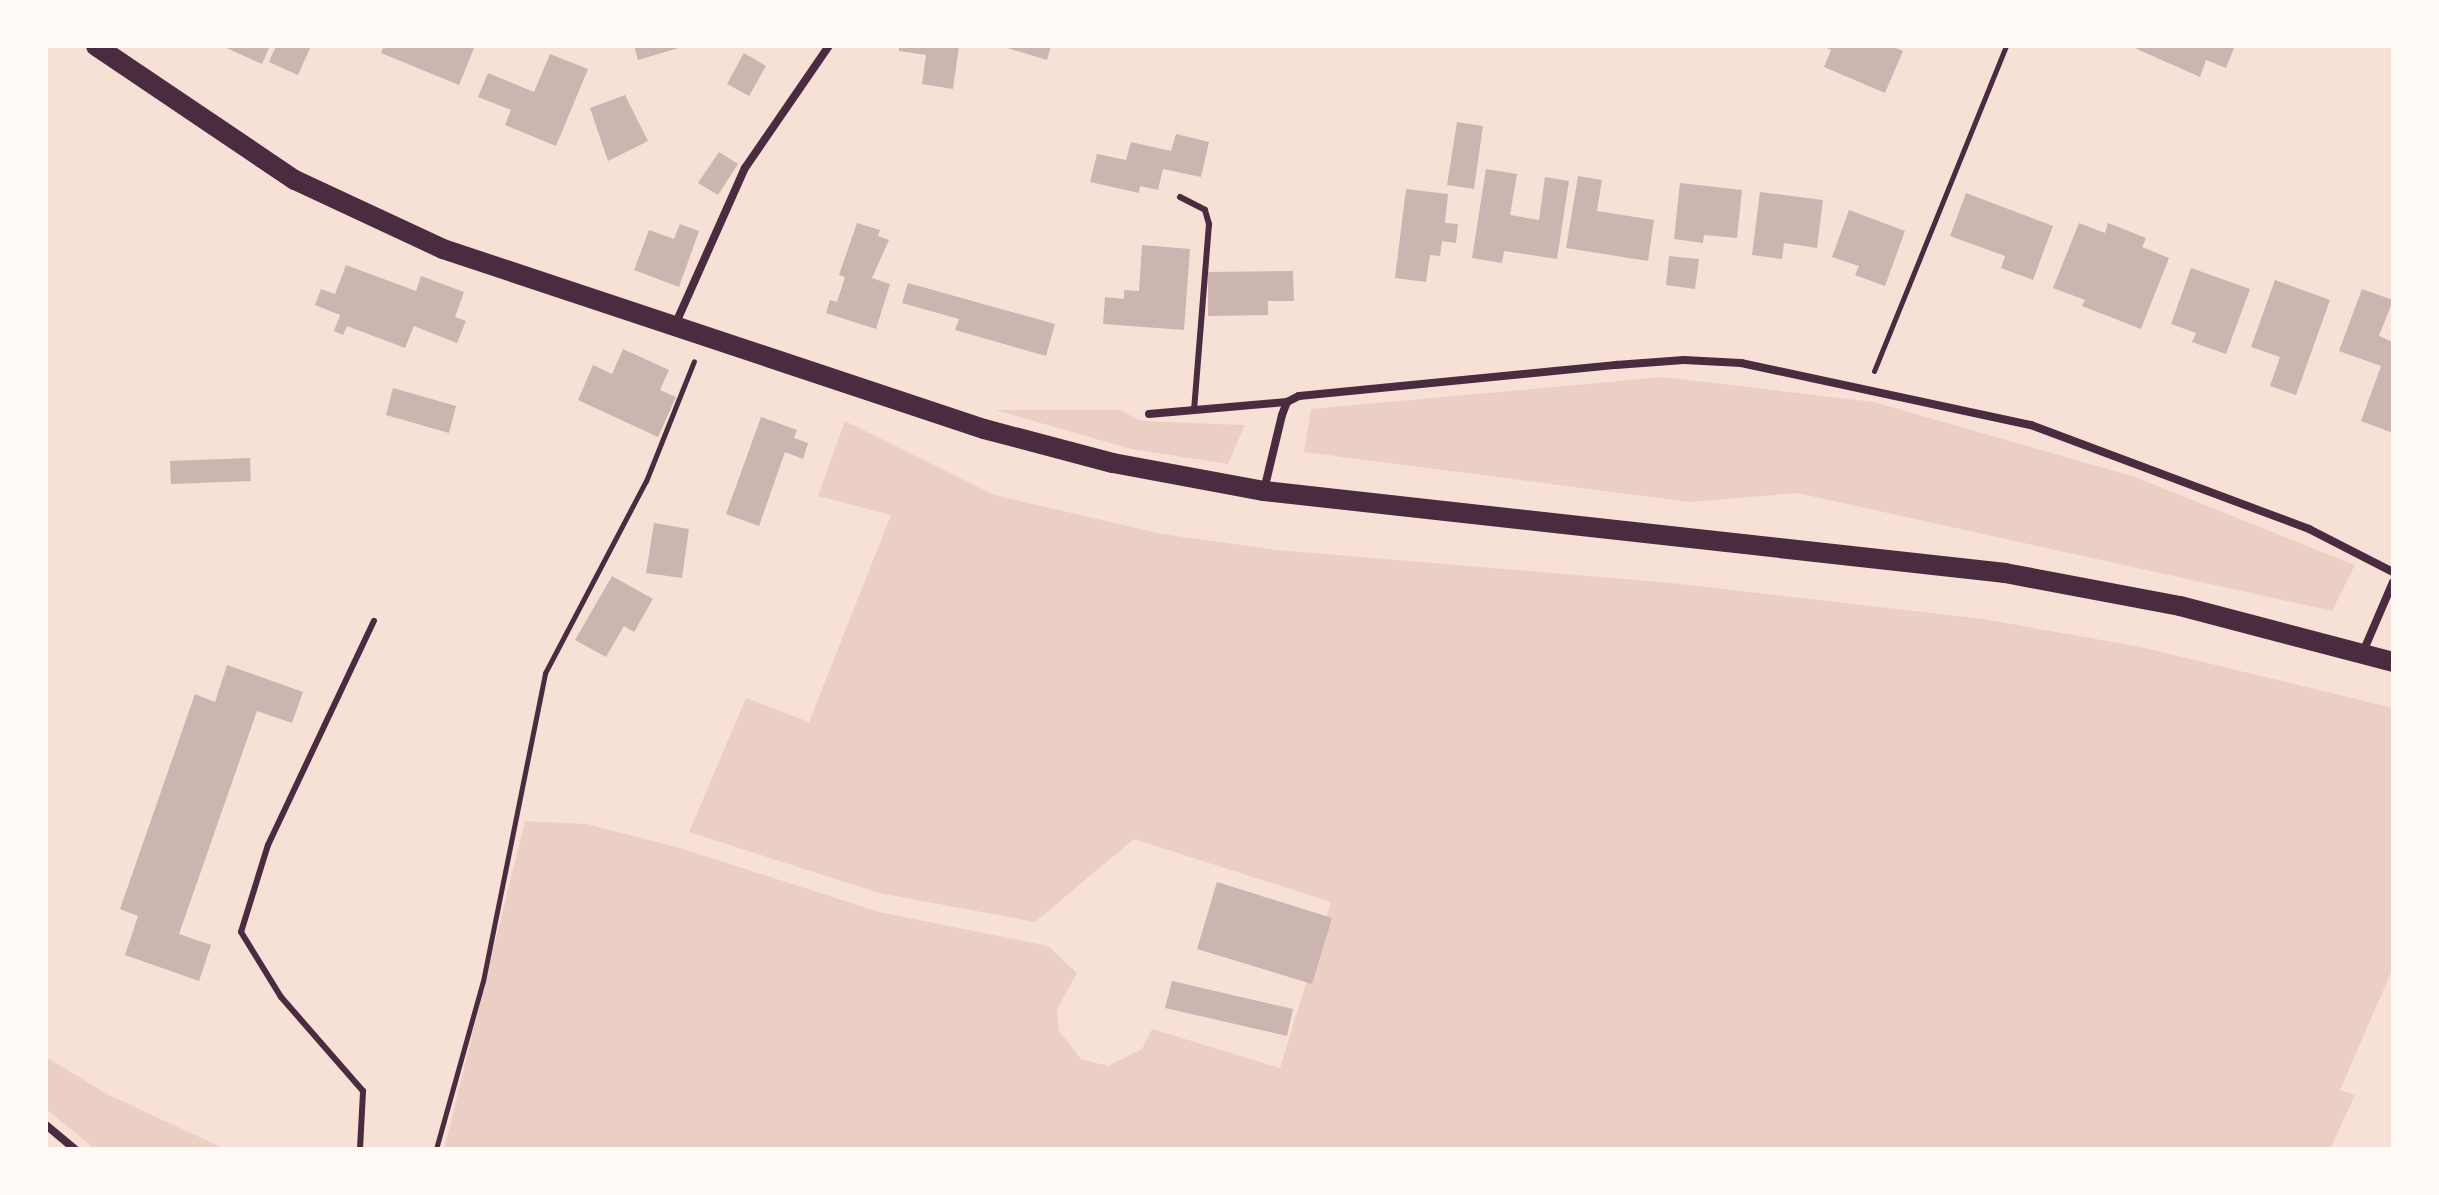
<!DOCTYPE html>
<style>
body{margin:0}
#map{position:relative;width:2439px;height:1195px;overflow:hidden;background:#f7e1d7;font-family:Figtree,sans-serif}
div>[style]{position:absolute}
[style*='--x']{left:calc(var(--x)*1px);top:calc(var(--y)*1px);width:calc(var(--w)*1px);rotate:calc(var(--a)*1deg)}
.green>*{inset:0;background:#ebcfc5}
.building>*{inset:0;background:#ccb4b1}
.path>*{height:5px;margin:-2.5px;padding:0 2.5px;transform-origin:2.5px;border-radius:2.5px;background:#4a2c40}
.service>*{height:6px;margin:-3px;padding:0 3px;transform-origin:3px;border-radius:3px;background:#4a2c40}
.minor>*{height:8px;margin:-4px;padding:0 4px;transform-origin:4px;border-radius:4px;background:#4a2c40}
.primary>*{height:20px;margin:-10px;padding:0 10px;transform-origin:10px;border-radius:10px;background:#4a2c40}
span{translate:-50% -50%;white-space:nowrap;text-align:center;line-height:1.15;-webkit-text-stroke:8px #fffaf5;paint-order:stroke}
.frame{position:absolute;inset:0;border:48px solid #fffaf5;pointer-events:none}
</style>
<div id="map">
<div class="green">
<i style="clip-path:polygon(1663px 377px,1874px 402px,2135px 477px,2355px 565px,2332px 611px,1797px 493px,1689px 502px,1304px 452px,1311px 409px)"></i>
<i style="clip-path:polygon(995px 410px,1120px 410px,1141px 421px,1245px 425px,1228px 464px,1131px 449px)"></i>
<i style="clip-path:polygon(845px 421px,994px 495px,1162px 534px,1278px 550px,1672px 583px,1983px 619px,2141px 647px,2393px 708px,2393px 968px,2340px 1090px,2355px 1095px,2330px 1149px,444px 1149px,525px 821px,587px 824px,680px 848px,879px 912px,1048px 946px,1077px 973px,1057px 1009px,1059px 1031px,1081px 1059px,1108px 1066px,1142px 1049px,1152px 1029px,1280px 1068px,1331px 902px,1134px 839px,1035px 922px,879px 893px,689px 832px,746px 698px,809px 722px,891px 515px,818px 496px)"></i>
<i style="clip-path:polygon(46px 1057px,107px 1094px,225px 1149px,95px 1149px,46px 1109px)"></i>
</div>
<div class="building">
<i style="clip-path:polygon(222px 46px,270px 46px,262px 64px)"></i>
<i style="clip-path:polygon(276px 46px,311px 46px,298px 75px,269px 62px)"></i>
<i style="clip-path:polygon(384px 46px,475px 46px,459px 85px,381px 53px)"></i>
<i style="clip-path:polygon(634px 46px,682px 46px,682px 47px,638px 60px)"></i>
<i style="clip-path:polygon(899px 46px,959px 46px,953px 89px,922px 84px,926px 55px,899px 51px)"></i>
<i style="clip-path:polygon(1001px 46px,1051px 46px,1047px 60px)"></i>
<i style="clip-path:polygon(1822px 46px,1891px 46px,1903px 51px,1885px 93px,1824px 67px,1831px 50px)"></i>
<i style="clip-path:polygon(2130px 46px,2235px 46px,2226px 68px,2206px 60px,2200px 77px)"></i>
<i style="clip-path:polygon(744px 53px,766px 66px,749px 96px,727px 84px)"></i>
<i style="clip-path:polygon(550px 54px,588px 69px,556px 146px,505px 125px,511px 110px,478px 97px,488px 73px,534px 92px)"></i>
<i style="clip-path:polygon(625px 95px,648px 141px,608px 161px,590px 108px)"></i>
<i style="clip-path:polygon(1457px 122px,1483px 126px,1474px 189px,1447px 185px)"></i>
<i style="clip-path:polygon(1176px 134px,1209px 142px,1201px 177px,1163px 169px,1158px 190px,1140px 186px,1139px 193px,1090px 182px,1097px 154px,1126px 160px,1131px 142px,1171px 151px)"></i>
<i style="clip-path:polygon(719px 152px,738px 164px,718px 195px,698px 183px)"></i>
<i style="clip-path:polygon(1486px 169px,1517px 174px,1510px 215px,1539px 220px,1545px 177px,1569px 181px,1557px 259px,1504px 251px,1502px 263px,1472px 258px)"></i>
<i style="clip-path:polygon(1578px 176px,1602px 180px,1597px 211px,1654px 220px,1648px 261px,1566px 248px)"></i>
<i style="clip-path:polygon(1680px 183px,1742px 190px,1737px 238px,1704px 235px,1703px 243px,1674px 239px)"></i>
<i style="clip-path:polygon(1406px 189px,1448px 194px,1445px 223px,1458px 224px,1456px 243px,1442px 241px,1440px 256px,1430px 255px,1426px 282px,1395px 278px)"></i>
<i style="clip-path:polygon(1760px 192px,1823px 200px,1817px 248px,1784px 243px,1782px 259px,1752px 255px)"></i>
<i style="clip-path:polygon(1966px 193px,2053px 226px,2033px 280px,2001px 268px,2005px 256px,1950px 236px)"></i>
<i style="clip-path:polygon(1849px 210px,1905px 231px,1885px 286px,1855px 275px,1859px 266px,1832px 257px)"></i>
<i style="clip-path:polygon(857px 223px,880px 230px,878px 236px,889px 240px,872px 278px,890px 284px,876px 329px,826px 313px,830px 300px,837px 302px,845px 277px,839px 275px)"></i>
<i style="clip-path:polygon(2079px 223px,2105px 233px,2108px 223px,2146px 238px,2142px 247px,2169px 258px,2141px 329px,2082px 306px,2085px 300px,2053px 288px)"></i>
<i style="clip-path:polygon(680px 224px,699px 231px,679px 287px,634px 270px,649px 230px,674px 239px)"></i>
<i style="clip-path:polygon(1142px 245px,1190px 249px,1184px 330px,1103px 324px,1105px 297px,1124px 299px,1124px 290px,1139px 291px)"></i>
<i style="clip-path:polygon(1669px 256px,1699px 259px,1695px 289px,1666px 285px)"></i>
<i style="clip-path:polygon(346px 265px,416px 291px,421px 276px,464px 292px,455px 317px,466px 321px,457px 343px,414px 326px,405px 348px,347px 326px,343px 335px,334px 331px,340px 315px,315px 305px,321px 289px,335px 294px)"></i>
<i style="clip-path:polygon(2191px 268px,2250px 289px,2226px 354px,2192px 342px,2196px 333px,2171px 324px)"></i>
<i style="clip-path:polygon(1293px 271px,1294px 301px,1268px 301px,1268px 315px,1208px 316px,1208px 272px)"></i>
<i style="clip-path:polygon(2275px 280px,2330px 300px,2296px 395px,2270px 386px,2280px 357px,2251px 347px)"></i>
<i style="clip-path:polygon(908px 283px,1055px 324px,1046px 356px,955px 330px,959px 319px,902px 303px)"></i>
<i style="clip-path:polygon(2362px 289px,2393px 300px,2379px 336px,2393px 342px,2393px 433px,2361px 421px,2381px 366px,2339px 351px)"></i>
<i style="clip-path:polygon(623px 349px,669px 370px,660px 390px,676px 397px,658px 437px,578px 400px,593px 365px,612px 374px)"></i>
<i style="clip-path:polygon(393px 388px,456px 406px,449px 433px,386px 415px)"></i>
<i style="clip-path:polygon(761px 417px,797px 430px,794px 438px,808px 443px,803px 459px,785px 452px,759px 526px,726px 514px)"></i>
<i style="clip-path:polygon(250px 458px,251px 481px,171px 484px,170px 461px)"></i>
<i style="clip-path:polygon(654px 523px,689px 529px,682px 578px,646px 573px)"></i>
<i style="clip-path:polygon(612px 576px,653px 599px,634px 632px,624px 626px,606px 657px,575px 640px)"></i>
<i style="clip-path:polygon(227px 665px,303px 692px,292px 723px,257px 711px,179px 934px,211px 945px,199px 981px,125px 955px,138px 916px,120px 909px,195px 694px,215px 702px)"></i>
<i style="clip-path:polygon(1217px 882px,1332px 918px,1312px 984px,1197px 949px)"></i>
<i style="clip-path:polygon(1172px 981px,1293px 1009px,1287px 1036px,1165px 1008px)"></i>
</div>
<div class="path">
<i style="--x:1874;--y:371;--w:351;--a:-67.9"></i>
<i style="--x:436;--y:1149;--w:174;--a:-74.4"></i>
<i style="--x:483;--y:981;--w:314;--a:-78.6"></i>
<i style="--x:545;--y:673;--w:217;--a:-62.3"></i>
<i style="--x:646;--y:481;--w:129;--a:-68.2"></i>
</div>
<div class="service">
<i style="--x:1180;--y:197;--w:28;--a:27"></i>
<i style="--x:1205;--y:210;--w:15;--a:74"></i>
<i style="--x:1209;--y:224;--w:186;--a:94.6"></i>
<i style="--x:360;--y:1149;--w:58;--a:-87"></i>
<i style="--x:363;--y:1091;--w:125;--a:-131.1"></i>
<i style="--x:281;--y:997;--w:76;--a:-121.6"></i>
<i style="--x:241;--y:932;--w:91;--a:-72.8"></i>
<i style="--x:268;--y:845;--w:248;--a:-64.7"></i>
</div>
<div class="minor">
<i style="--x:675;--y:325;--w:172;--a:-66"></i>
<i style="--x:745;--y:168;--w:148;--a:-55.5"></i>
<i style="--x:1149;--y:414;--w:139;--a:-5"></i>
<i style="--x:1264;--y:490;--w:77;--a:-76.5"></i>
<i style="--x:1282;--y:415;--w:14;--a:-69"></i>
<i style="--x:1287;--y:402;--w:13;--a:-27"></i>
<i style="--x:1299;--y:396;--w:319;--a:-5.6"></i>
<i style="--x:1616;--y:365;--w:68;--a:-4.2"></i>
<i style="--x:1684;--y:360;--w:57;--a:3"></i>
<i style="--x:1741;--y:363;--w:297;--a:12.1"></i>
<i style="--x:2031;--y:425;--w:297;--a:20.5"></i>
<i style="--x:2309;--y:529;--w:94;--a:27.1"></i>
<i style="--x:2363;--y:652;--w:76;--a:-66.8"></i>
<i style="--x:46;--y:1125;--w:38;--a:40"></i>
</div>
<div class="primary">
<i style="--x:96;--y:46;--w:240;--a:34"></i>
<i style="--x:295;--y:180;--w:163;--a:25"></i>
<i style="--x:443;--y:249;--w:570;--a:18.4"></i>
<i style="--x:984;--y:429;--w:133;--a:14.8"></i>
<i style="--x:1113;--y:463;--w:154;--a:10.5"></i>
<i style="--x:1264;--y:491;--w:746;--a:6.31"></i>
<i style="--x:2005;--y:573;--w:178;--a:10.7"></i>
<i style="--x:2180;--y:606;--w:220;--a:14.7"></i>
</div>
<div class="frame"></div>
</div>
